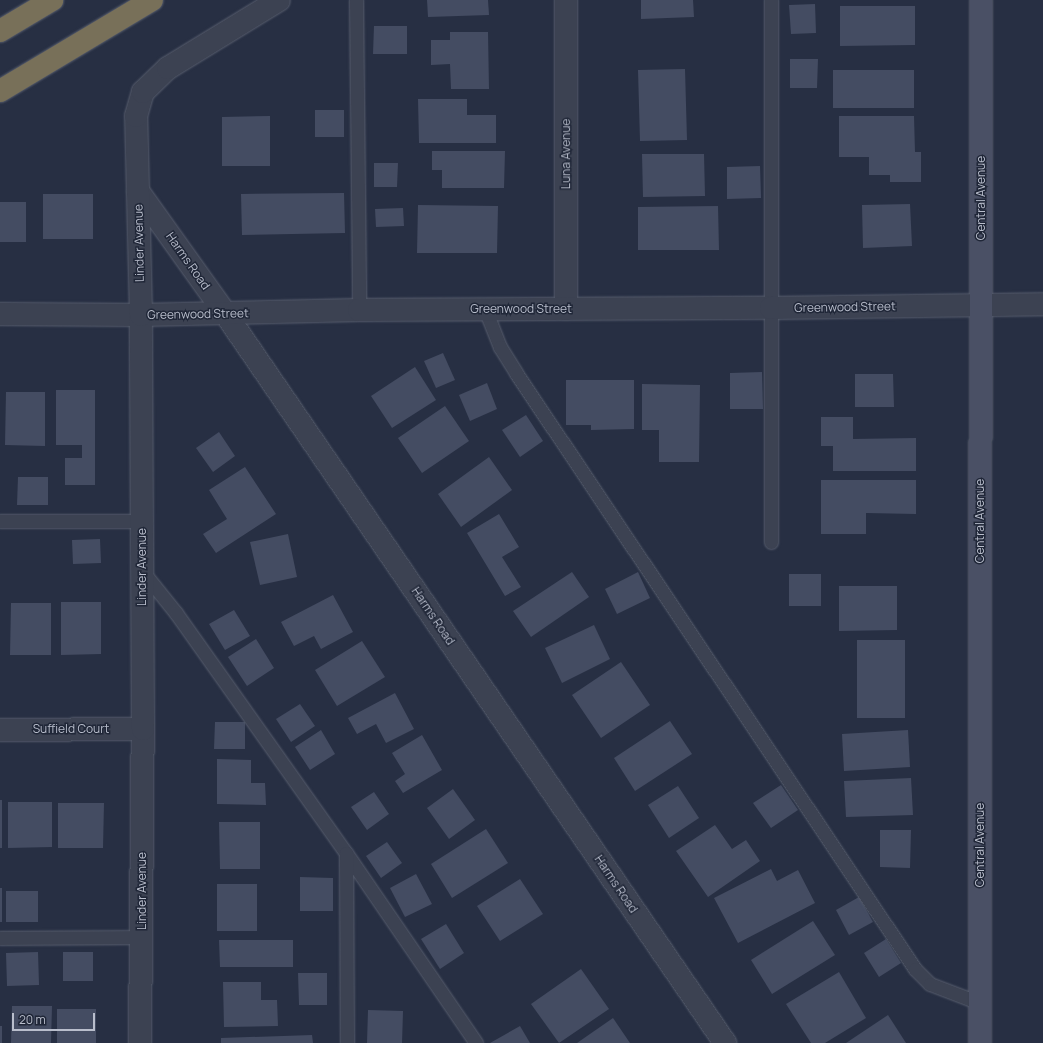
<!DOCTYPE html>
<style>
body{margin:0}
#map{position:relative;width:1043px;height:1043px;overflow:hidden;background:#272f43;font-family:Manrope,sans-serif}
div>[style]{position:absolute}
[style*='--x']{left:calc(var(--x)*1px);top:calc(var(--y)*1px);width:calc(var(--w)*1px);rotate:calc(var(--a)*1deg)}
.building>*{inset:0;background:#444c62}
.roads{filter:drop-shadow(0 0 1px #575d6d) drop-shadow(0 0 1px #575d6d)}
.service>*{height:13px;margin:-6.5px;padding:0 6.5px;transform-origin:6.5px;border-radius:6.5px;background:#3c4252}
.minor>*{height:22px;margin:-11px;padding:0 11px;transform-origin:11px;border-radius:11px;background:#3c4252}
.tertiary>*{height:22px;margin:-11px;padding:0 11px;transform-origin:11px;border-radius:11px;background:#3c4252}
.secondary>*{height:22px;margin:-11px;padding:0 11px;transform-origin:11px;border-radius:11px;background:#4a5065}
.motorway>*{height:22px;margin:-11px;padding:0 11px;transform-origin:11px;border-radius:11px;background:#787059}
span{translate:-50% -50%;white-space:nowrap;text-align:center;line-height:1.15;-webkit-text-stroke:3px #202738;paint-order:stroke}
.street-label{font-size:12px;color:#b9becc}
.scale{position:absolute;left:12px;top:1013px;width:83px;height:18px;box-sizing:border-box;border:2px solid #b9becc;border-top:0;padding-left:5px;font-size:12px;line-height:14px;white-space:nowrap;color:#b9becc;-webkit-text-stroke:3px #202738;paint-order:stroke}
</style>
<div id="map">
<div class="building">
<i style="clip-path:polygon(427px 0,488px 0,489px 15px,428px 17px)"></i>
<i style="clip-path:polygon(641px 0,693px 0,694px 17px,641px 19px)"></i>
<i style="clip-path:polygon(815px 4px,816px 33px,791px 34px,789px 5px)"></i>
<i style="clip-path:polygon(840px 6px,915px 6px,915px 45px,840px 46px)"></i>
<i style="clip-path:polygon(374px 26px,407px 26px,407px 54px,373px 54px)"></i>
<i style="clip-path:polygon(450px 32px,488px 32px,489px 89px,451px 89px,450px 64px,431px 65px,431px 40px,450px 40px)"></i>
<i style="clip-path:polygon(790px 59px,818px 59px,817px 88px,790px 88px)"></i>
<i style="clip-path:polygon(685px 69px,687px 140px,640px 141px,638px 70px)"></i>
<i style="clip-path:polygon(833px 70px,914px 70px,914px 108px,833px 108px)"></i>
<i style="clip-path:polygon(418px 99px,467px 99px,467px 115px,496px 115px,496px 143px,419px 143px)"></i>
<i style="clip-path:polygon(315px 110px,344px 110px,344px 137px,315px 137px)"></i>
<i style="clip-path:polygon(270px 116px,270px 166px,222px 166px,222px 117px)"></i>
<i style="clip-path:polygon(839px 116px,914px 116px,915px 152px,921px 152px,921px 182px,890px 182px,890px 175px,869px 175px,869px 157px,839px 157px)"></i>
<i style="clip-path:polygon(432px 151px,505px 151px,504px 188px,442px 188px,442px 170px,432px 170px)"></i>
<i style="clip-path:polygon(642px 154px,704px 154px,705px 196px,643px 197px)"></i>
<i style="clip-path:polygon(374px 163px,398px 163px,397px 187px,374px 187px)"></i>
<i style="clip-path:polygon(760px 166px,761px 198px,727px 199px,727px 167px)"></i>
<i style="clip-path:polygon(344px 193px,345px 233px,242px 235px,241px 194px)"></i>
<i style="clip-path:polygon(43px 194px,93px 194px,93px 239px,43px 239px)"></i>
<i style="clip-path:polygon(0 202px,26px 202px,26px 242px,0 242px)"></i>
<i style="clip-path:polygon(910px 204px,912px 246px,863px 248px,862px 205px)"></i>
<i style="clip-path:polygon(418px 205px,498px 206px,497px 253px,417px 253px)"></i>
<i style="clip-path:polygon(718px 206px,719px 250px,638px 250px,638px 207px)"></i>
<i style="clip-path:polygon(403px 208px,404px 226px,376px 227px,375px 209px)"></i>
<i style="clip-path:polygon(443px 353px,455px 380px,436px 388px,424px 361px)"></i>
<i style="clip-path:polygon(415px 367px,436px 400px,392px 428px,371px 396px)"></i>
<i style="clip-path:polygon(762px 372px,763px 409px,730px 409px,730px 373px)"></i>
<i style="clip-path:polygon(855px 374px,893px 374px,894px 407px,855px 407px)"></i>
<i style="clip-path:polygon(566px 380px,634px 380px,634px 429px,591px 430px,591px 425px,566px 425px)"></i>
<i style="clip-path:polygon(487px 383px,497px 409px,470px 421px,459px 395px)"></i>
<i style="clip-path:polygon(642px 384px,700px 385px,699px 462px,659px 462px,659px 430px,642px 430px)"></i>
<i style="clip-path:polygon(56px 390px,95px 390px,95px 485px,65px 485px,65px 458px,82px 458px,82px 445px,56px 445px)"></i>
<i style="clip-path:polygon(6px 392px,45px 392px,45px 446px,5px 445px)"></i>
<i style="clip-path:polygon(445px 406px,469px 441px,422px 473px,398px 438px)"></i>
<i style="clip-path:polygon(526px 415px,543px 441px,520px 457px,502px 430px)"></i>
<i style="clip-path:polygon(821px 417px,853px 417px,853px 439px,916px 438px,916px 471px,833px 471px,833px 446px,821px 446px)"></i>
<i style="clip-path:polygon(219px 432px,235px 456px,213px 472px,196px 448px)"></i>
<i style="clip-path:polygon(489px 457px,512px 490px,461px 527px,438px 494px)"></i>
<i style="clip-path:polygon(245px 467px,276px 514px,216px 553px,203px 534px,227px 519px,209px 490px)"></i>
<i style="clip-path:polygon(18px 477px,48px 477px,48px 505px,17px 505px)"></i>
<i style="clip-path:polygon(821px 480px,916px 480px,916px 514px,866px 513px,866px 534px,821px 534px)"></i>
<i style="clip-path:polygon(499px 514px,519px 547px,502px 557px,521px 587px,505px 596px,467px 533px)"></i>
<i style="clip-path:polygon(288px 534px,297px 577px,260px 585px,250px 542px)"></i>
<i style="clip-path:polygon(100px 539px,101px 563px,73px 564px,72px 540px)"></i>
<i style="clip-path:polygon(572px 572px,589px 597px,531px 637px,513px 611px)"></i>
<i style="clip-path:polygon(638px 572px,650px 598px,617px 614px,605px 589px)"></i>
<i style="clip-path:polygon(789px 574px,821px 574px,821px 606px,789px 606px)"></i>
<i style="clip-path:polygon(839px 586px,897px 586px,897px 630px,839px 631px)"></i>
<i style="clip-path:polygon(333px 595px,353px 632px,321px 649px,314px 636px,294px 646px,281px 622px)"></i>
<i style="clip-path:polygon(61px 602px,101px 602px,101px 654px,61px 655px)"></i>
<i style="clip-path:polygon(11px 603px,51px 603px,51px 655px,10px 655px)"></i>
<i style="clip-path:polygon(234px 610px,250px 636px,225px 650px,209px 624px)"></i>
<i style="clip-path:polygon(594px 625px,610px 659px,562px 683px,545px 648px)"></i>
<i style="clip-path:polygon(256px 639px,274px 668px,247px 686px,228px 657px)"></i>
<i style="clip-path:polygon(857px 640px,905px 640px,905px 718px,857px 718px)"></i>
<i style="clip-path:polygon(362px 641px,385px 677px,337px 706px,315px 670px)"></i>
<i style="clip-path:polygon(621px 662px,650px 705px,601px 738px,572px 695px)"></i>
<i style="clip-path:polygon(395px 693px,414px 729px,386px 743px,376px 724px,357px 734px,348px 718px)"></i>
<i style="clip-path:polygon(300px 704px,315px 726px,291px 742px,276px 719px)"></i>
<i style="clip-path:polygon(670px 721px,692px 754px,635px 791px,614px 758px)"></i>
<i style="clip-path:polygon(215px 722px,245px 722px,245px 749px,214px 749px)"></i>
<i style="clip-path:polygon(321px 730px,335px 754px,310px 770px,295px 747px)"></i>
<i style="clip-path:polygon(908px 730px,910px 767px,844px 771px,842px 734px)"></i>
<i style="clip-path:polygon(422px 735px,442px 770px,403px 793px,395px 781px,405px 774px,392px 753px)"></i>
<i style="clip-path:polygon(217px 759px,251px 760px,251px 783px,265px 783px,266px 805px,217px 804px)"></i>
<i style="clip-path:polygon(911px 778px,913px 815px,846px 817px,844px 781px)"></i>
<i style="clip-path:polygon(781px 785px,798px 810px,771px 828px,753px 803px)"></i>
<i style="clip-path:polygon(678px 786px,699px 818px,669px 838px,648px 805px)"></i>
<i style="clip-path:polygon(453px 789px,475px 820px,449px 839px,427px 808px)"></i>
<i style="clip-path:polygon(374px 792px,389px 814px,367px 830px,351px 807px)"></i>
<i style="clip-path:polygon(0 800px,2px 800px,2px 848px,0 848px)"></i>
<i style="clip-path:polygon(8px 802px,52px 802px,52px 847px,8px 848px)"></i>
<i style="clip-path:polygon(58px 803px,104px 803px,103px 848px,58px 848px)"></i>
<i style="clip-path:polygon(219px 822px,260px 822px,260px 869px,220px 869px)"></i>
<i style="clip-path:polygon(715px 825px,732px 849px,746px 840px,760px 861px,708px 897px,676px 851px)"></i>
<i style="clip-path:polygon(486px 829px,508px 863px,452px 898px,431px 864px)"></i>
<i style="clip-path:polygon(880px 830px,911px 830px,910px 868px,880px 867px)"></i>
<i style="clip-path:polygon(387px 842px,402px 863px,381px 878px,366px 856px)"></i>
<i style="clip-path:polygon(771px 869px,777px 881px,798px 870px,815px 903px,738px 943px,714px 898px)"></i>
<i style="clip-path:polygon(416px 874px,432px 904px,405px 917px,390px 888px)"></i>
<i style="clip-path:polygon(300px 877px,333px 878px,333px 911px,300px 911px)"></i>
<i style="clip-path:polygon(520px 879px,543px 914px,500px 941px,477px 906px)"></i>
<i style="clip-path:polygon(217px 884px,257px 884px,257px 931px,217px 931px)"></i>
<i style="clip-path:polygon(0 888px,2px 888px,2px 922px,0 922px)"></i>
<i style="clip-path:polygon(6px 891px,38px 891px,38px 922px,6px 922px)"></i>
<i style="clip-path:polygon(859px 897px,873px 922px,849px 935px,836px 910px)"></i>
<i style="clip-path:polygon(813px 921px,835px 955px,772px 994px,751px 960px)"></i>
<i style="clip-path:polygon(446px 924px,464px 953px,440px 969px,421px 939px)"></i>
<i style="clip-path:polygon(886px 939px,901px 963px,879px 977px,864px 953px)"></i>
<i style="clip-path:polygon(219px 940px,293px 940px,293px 967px,220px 967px)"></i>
<i style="clip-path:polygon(38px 952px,39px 985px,7px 986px,6px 953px)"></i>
<i style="clip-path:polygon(63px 952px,93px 952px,93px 981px,63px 981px)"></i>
<i style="clip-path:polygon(581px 969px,609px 1009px,559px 1043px,531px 1004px)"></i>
<i style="clip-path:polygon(839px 972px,866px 1018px,825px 1043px,811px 1043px,786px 1004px)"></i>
<i style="clip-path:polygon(298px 973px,327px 973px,327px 1005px,299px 1005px)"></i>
<i style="clip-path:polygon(223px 982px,261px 982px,261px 1000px,277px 1000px,278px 1026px,224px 1027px)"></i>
<i style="clip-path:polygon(12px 1006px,52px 1006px,51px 1043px,11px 1043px)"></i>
<i style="clip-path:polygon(57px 1009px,96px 1009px,96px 1043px,57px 1043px)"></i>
<i style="clip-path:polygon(368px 1010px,403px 1011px,402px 1043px,367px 1043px)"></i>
<i style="clip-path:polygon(888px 1015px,906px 1043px,846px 1043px)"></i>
<i style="clip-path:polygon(613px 1018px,630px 1043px,577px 1043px)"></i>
<i style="clip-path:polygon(0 1026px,2px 1026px,2px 1043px,0 1043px)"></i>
<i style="clip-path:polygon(520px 1026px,530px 1043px,490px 1043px)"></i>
<i style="clip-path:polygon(312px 1035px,313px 1043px,221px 1043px,221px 1038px)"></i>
</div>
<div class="roads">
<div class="service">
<i style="--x:356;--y:0;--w:310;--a:89.4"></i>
<i style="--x:485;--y:309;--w:41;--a:68.5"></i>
<i style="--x:500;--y:347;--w:31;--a:58"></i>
<i style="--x:516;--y:373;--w:717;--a:56.2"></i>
<i style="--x:915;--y:969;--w:21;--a:45"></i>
<i style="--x:930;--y:984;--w:53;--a:20.8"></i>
<i style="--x:0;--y:521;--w:142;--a:0"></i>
<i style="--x:771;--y:542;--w:542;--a:-90"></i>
<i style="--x:143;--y:572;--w:53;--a:51.2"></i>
<i style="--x:176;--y:613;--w:294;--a:54.7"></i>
<i style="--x:346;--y:853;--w:230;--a:55.6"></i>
<i style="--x:346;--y:853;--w:190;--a:89.7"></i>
<i style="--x:0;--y:938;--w:142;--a:-0.4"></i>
</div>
<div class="minor">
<i style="--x:566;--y:0;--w:309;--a:90"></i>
<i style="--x:138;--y:191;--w:150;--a:54.5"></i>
<i style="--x:225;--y:313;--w:885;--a:55.59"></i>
<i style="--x:0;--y:314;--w:141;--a:0.4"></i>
<i style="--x:141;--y:315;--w:218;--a:-1.3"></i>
<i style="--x:359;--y:310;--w:412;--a:-0.3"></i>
<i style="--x:771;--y:308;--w:272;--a:-0.8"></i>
<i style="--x:140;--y:1043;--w:314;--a:-89.5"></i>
</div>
<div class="tertiary">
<i style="--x:0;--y:730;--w:143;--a:-0.4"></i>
<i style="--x:143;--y:729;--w:414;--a:-90.3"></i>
<i style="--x:141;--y:315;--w:199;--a:-91.4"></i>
<i style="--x:136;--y:116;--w:25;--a:-74"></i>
<i style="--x:143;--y:92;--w:35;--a:-44"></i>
<i style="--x:168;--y:68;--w:130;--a:-31.5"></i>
</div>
<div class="secondary">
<i style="--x:980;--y:1043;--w:1043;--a:-89.95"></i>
</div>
<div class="motorway">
<i style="--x:0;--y:31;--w:61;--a:-30.8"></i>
<i style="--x:0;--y:91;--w:177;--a:-30.9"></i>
</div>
</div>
<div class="street-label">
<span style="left:566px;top:154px;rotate:-90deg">Luna Avenue</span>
<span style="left:981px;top:198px;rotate:-90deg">Central Avenue</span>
<span style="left:139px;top:243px;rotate:-91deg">Linder Avenue</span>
<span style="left:188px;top:261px;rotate:55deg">Harms Road</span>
<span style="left:845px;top:307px;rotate:-1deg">Greenwood Street</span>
<span style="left:521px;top:309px">Greenwood Street</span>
<span style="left:198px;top:314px;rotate:-1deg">Greenwood Street</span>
<span style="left:980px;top:521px;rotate:-90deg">Central Avenue</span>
<span style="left:142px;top:567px;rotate:-90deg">Linder Avenue</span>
<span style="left:433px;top:616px;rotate:56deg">Harms Road</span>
<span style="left:71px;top:729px">Suffield Court</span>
<span style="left:980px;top:845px;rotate:-90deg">Central Avenue</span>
<span style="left:616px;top:884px;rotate:56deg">Harms Road</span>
<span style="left:142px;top:891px;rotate:-90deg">Linder Avenue</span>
</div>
<div class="scale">20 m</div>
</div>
